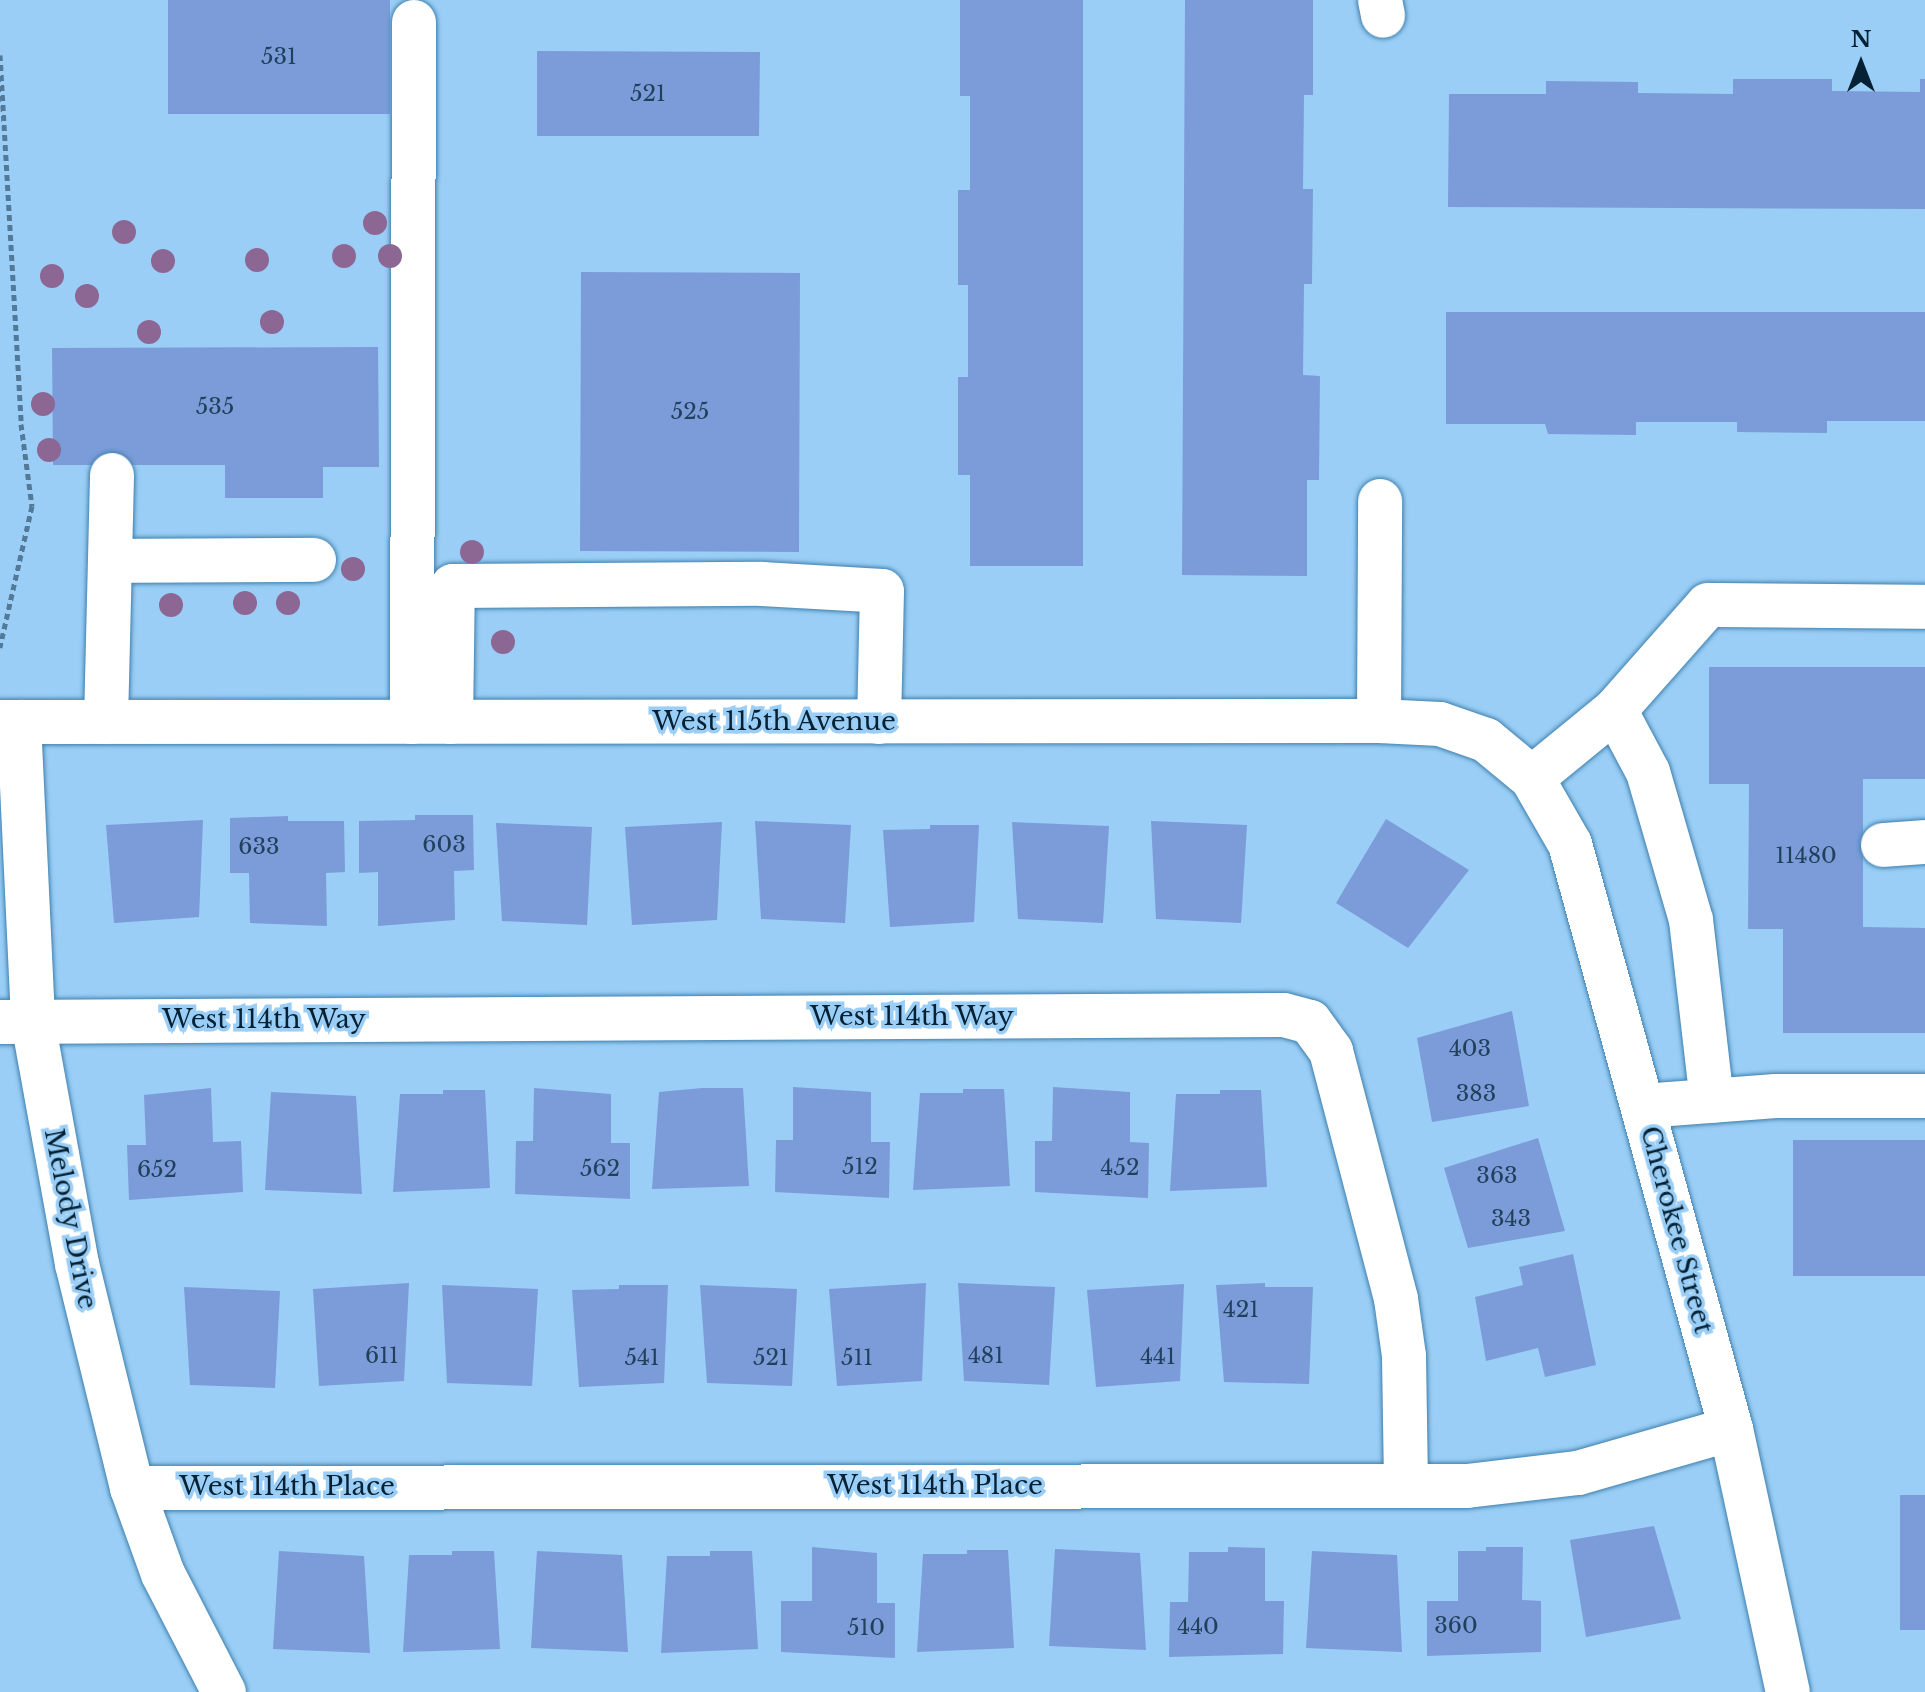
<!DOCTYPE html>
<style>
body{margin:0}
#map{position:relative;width:1925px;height:1692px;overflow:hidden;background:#9acef6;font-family:"Libre Baskerville",serif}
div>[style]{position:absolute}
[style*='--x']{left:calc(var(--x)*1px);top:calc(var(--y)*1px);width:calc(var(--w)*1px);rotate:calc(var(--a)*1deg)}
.building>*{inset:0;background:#7b9cd9}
.path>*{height:5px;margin-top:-2.5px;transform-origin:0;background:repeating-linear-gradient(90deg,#527a98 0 6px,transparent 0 10px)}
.roads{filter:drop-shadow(0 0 2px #3f80ae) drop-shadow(0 0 2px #3f80ae)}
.minor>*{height:44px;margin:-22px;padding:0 22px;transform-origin:22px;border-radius:22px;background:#fff}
.trees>*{width:24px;height:24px;margin:-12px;border-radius:50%;background:#8c6793}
span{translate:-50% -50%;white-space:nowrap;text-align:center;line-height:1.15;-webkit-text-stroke:7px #9acef6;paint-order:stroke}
.number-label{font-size:22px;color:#22405c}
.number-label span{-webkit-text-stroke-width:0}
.street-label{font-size:26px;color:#052133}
.north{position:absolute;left:1821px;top:24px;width:80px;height:80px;-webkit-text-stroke:6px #9acef6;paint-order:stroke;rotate:0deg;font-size:22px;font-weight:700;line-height:32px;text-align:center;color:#052133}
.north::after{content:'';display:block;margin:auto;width:28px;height:36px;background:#052133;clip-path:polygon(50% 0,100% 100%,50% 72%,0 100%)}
</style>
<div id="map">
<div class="building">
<i style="clip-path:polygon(168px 0,390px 0,390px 114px,168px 114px)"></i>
<i style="clip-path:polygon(960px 0,1083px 0,1083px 566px,970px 566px,970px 475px,958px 475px,958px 377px,968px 377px,968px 285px,958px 285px,958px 190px,970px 190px,970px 96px,960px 96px)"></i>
<i style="clip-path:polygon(1185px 0,1313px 0,1313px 95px,1304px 95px,1303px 189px,1313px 189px,1312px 284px,1304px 284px,1303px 375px,1320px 376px,1319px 480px,1307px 480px,1307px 576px,1182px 575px)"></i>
<i style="clip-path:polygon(537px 51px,760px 52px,759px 136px,537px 136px)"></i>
<i style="clip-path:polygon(1733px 79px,1832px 79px,1832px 91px,1920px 92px,1920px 79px,1925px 79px,1925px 209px,1448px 207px,1449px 94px,1546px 94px,1546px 81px,1638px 82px,1638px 93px,1733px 94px)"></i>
<i style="clip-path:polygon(581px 272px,800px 273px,799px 552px,580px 551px)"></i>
<i style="clip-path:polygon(1446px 312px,1925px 312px,1925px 421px,1827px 421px,1827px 433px,1737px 432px,1737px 422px,1636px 422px,1636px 435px,1548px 434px,1545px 424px,1446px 424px)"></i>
<i style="clip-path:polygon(378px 347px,379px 467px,323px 467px,323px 498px,225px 498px,225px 465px,53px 465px,52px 348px)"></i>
<i style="clip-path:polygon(1709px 667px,1925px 667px,1925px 779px,1863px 779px,1863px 927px,1925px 928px,1925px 1033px,1783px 1033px,1783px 929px,1748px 929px,1749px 784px,1709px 784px)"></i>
<i style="clip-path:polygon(415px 815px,473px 815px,474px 870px,454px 871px,455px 920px,378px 926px,378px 872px,359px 873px,359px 821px,415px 820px)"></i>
<i style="clip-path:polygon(288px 816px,288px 821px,344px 821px,345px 872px,326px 873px,327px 926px,250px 923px,249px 873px,230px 873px,230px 818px)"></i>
<i style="clip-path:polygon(1386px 819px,1469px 870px,1408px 948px,1336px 903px)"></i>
<i style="clip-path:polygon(203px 820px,199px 917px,114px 923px,106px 825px)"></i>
<i style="clip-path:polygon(755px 821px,851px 825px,845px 923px,761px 919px)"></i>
<i style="clip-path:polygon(1151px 821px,1247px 825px,1241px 923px,1156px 919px)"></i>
<i style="clip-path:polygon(722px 822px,717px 920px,632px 925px,625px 827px)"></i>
<i style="clip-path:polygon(1012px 822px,1109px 826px,1103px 923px,1018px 919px)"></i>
<i style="clip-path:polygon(496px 823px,592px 827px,587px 925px,502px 921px)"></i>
<i style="clip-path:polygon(930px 825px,979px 825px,974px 922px,890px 927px,883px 830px,930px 829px)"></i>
<i style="clip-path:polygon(1512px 1011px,1529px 1106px,1432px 1122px,1417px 1038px)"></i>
<i style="clip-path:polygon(793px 1087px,871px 1092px,871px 1142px,890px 1142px,889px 1198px,775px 1192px,776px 1140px,793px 1140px)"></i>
<i style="clip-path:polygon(1053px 1087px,1130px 1092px,1130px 1142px,1149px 1143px,1148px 1198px,1035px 1192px,1035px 1141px,1052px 1141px)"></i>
<i style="clip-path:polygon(211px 1088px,213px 1142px,241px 1141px,243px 1192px,129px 1200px,127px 1145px,146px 1145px,144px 1095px)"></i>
<i style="clip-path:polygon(534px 1088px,611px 1094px,611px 1143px,630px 1143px,630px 1199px,515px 1194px,516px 1141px,533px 1141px)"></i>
<i style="clip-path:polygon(702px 1088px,743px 1088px,749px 1186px,652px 1189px,659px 1092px)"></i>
<i style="clip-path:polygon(963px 1089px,1004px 1089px,1010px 1186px,913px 1190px,920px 1093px,963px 1093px)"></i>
<i style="clip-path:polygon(443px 1090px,485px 1090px,490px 1188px,393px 1192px,400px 1094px,443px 1094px)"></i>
<i style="clip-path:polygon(1220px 1090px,1261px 1090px,1267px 1187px,1170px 1191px,1176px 1094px,1220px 1094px)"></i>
<i style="clip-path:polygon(271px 1092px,356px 1096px,362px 1194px,265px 1190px)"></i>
<i style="clip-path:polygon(1538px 1138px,1565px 1231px,1468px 1248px,1444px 1168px)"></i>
<i style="clip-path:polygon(1793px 1140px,1925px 1140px,1925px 1276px,1793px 1276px)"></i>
<i style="clip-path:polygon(1573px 1254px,1596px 1365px,1545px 1377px,1538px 1348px,1486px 1361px,1475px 1297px,1523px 1285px,1519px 1267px)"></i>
<i style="clip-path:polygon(409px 1283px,404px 1381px,319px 1386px,313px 1289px)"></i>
<i style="clip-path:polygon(926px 1283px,922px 1381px,837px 1386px,829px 1289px)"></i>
<i style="clip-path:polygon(958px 1283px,1055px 1287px,1049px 1385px,964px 1381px)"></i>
<i style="clip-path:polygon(1265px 1283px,1265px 1287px,1313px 1287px,1309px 1384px,1224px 1382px,1216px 1285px)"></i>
<i style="clip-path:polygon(1184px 1284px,1180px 1381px,1096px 1387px,1087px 1290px)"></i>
<i style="clip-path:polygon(442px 1285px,538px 1289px,532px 1386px,447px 1383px)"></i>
<i style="clip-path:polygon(619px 1285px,668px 1285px,664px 1383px,579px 1387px,572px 1290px,619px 1289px)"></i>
<i style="clip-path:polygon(700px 1285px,797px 1289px,792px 1386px,707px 1383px)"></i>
<i style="clip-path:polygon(184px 1287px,280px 1291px,275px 1388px,190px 1385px)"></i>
<i style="clip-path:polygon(1900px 1495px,1925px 1495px,1925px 1630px,1900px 1630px)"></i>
<i style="clip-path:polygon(1654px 1526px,1681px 1619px,1586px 1637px,1570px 1540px)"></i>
<i style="clip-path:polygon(812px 1547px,877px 1553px,877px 1603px,895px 1603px,895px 1658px,781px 1652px,781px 1601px,812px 1601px)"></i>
<i style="clip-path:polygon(1228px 1547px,1265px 1548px,1265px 1601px,1284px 1601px,1283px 1654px,1169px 1657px,1170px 1602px,1188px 1602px,1189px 1552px,1228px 1552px)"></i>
<i style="clip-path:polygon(1486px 1547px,1523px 1547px,1522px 1600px,1541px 1601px,1541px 1652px,1427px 1656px,1427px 1601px,1458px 1601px,1458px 1551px,1486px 1551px)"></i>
<i style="clip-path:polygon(1055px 1549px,1140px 1553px,1146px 1650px,1049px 1646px)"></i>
<i style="clip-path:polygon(967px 1550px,1008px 1550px,1014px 1648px,917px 1652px,923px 1554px,967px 1554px)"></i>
<i style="clip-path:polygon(279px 1551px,364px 1556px,370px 1653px,273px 1649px)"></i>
<i style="clip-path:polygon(452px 1551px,494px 1551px,500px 1649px,403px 1652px,409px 1555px,452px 1555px)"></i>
<i style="clip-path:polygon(537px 1551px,622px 1555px,628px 1652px,531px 1648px)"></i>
<i style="clip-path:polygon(710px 1551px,752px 1551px,758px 1649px,661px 1653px,667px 1556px,710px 1556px)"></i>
<i style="clip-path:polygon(1312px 1551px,1397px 1555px,1402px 1652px,1306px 1648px)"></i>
</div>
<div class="path">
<i style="--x:0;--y:55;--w:370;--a:86.7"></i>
<i style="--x:21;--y:424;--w:83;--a:82.4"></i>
<i style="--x:32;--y:506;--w:145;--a:102.8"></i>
</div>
<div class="roads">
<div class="minor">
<i style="--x:1380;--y:0;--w:16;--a:79"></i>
<i style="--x:110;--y:561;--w:204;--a:-0.3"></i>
<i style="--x:1615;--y:710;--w:70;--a:62"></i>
<i style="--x:1648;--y:772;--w:154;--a:73.8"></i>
<i style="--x:1691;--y:920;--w:182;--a:83.4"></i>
<i style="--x:1379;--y:721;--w:220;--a:-89.7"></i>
<i style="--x:0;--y:722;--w:1379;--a:-0.04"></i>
<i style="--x:1379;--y:721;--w:61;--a:2.8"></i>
<i style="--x:1440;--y:724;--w:49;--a:19.2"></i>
<i style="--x:1486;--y:740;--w:60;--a:39.6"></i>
<i style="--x:1532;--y:778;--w:76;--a:60.1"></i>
<i style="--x:1570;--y:844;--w:607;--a:74.61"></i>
<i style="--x:1731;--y:1429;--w:269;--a:77.8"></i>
<i style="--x:19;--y:722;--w:300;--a:87.3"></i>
<i style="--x:33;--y:1022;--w:246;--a:79.7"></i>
<i style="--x:77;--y:1264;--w:231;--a:76.2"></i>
<i style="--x:132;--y:1488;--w:91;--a:70.2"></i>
<i style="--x:163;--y:1574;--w:133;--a:62.7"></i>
<i style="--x:106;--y:722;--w:247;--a:-88.6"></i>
<i style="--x:412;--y:722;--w:700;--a:-89.84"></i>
<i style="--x:451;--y:722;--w:136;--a:-89.2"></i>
<i style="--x:453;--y:586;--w:309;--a:-0.4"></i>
<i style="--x:762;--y:584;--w:120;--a:3.3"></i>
<i style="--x:882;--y:591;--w:131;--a:91.3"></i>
<i style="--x:1532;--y:778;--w:107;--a:-39.3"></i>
<i style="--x:1615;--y:710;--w:140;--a:-48.5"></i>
<i style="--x:1708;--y:605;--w:217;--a:0.5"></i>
<i style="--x:1883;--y:845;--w:42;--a:-4.1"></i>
<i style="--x:0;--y:1022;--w:1284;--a:-0.31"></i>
<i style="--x:1284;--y:1015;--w:27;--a:15"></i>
<i style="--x:1310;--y:1022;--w:36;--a:54"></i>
<i style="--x:1331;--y:1051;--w:256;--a:75.3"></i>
<i style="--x:1396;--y:1299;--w:58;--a:82"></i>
<i style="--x:1404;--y:1356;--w:130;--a:89.1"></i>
<i style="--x:1643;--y:1106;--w:133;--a:-4.3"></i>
<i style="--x:1776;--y:1096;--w:149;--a:0"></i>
<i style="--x:132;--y:1488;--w:1335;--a:-0.09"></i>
<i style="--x:1467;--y:1486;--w:112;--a:-6.7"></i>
<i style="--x:1578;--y:1473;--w:159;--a:-16"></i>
</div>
</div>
<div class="trees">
<i style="left:375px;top:223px"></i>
<i style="left:124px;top:232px"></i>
<i style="left:344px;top:256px"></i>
<i style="left:390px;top:256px"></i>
<i style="left:257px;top:260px"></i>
<i style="left:163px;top:261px"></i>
<i style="left:52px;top:276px"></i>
<i style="left:87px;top:296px"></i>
<i style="left:272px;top:322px"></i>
<i style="left:149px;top:332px"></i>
<i style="left:43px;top:404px"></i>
<i style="left:49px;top:450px"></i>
<i style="left:472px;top:552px"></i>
<i style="left:353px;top:569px"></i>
<i style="left:245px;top:603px"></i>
<i style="left:288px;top:603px"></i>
<i style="left:171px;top:605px"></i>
<i style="left:503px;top:642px"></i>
</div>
<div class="number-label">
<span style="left:279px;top:57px">531</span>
<span style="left:648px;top:94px">521</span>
<span style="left:215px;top:407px">535</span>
<span style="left:690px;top:412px">525</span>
<span style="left:444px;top:845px">603</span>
<span style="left:259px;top:847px">633</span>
<span style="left:1806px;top:856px">11480</span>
<span style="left:1470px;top:1049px">403</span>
<span style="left:1476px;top:1094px">383</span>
<span style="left:860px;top:1167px">512</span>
<span style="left:1120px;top:1168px">452</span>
<span style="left:600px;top:1169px">562</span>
<span style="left:157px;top:1170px">652</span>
<span style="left:1497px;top:1176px">363</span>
<span style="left:1511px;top:1219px">343</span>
<span style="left:1241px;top:1310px">421</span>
<span style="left:382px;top:1356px">611</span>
<span style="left:986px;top:1356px">481</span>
<span style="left:1158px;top:1357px">441</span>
<span style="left:642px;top:1358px">541</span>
<span style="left:771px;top:1358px">521</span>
<span style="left:857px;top:1358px">511</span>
<span style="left:1456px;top:1626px">360</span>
<span style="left:1198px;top:1627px">440</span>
<span style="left:866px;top:1628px">510</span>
</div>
<div class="street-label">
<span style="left:774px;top:722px">West 115th Avenue</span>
<span style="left:912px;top:1017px">West 114th Way</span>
<span style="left:264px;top:1020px">West 114th Way</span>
<span style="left:70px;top:1219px;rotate:79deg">Melody Drive</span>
<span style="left:1676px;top:1230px;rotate:75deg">Cherokee Street</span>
<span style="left:935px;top:1486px">West 114th Place</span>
<span style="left:287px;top:1487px">West 114th Place</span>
</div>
<div class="north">N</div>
</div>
